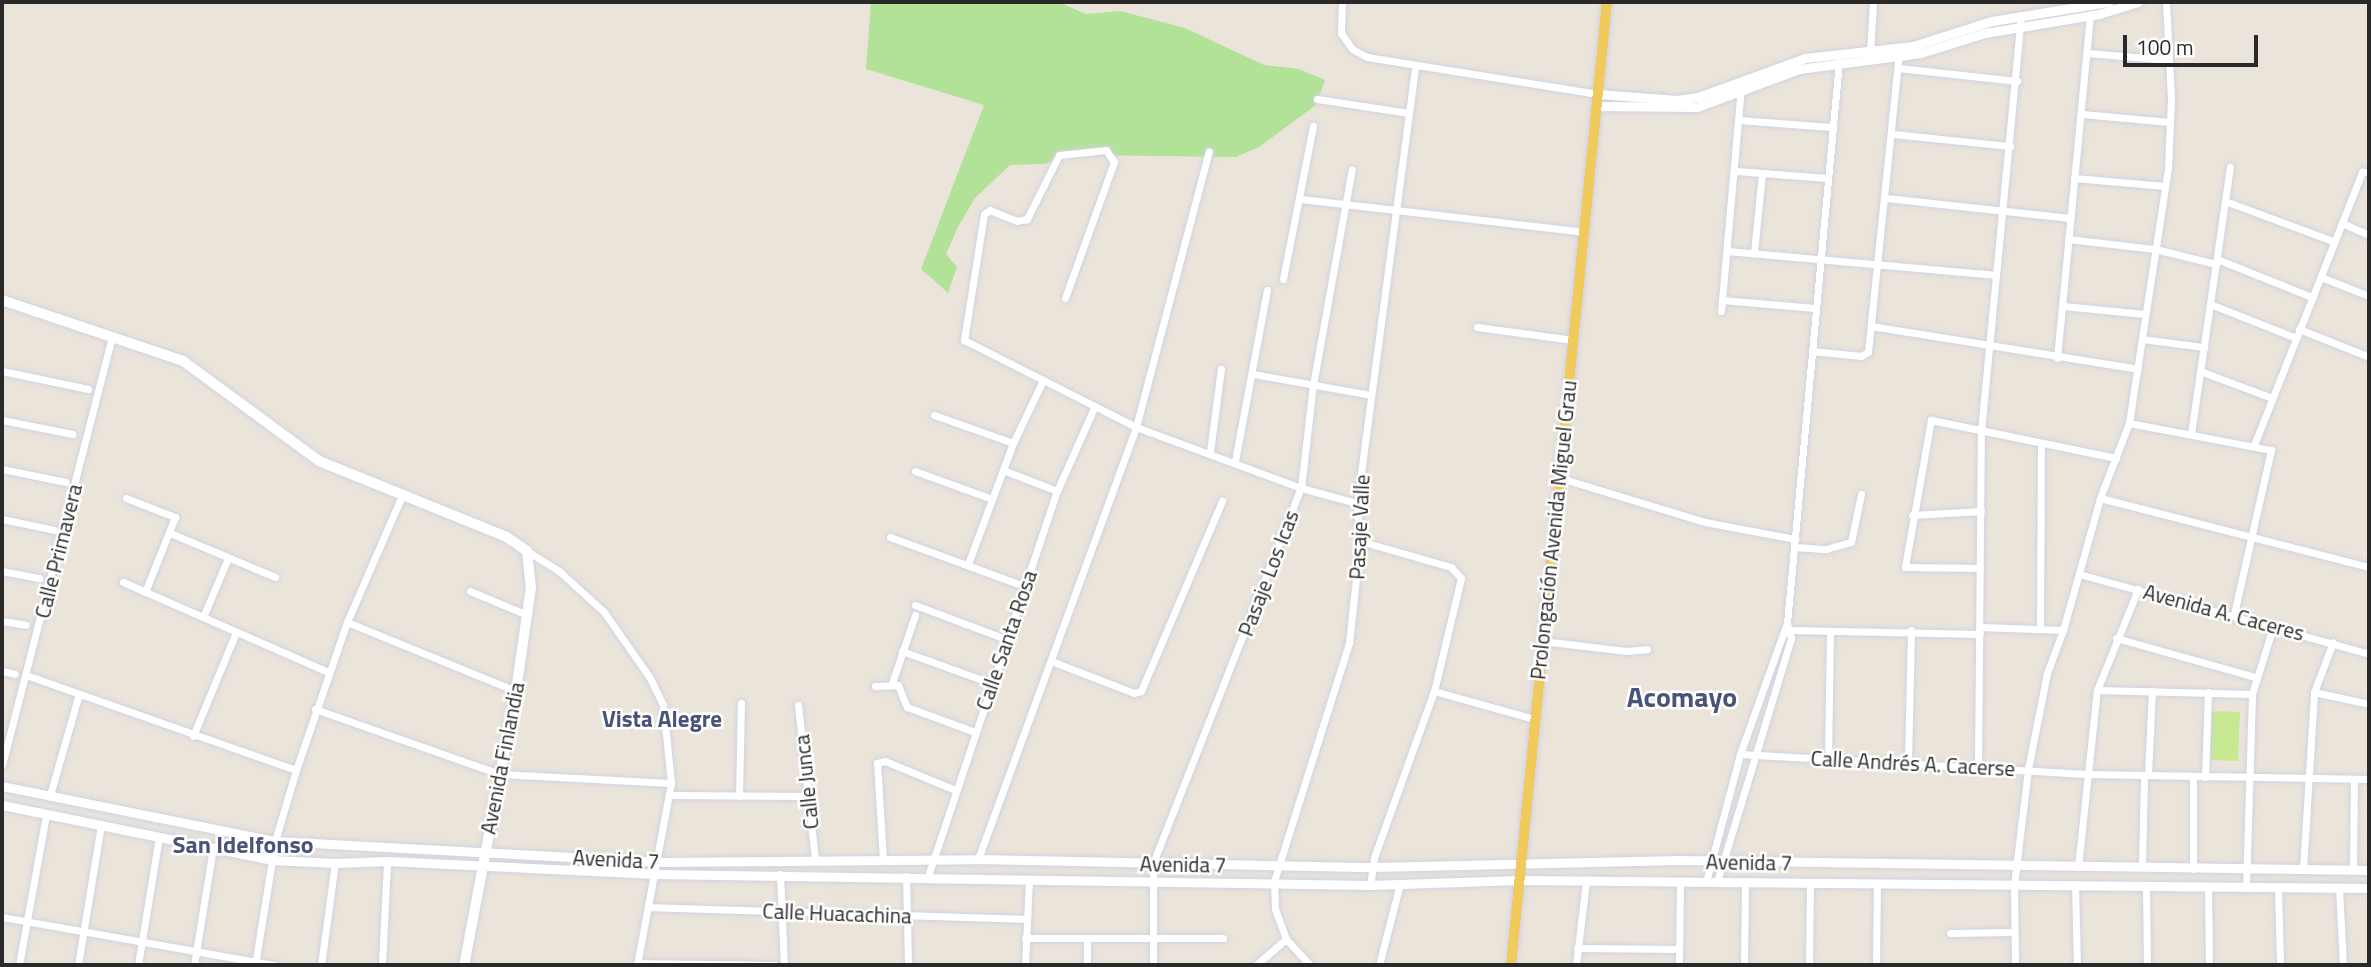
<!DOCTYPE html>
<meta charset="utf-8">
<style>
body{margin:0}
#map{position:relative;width:2371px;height:967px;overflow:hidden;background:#ebe4da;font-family:"Titillium Web",sans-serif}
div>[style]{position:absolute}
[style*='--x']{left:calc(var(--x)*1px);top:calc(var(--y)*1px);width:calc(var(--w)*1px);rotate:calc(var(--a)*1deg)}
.green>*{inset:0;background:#b2e297}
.pitch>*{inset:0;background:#c6e992}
.roads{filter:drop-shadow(0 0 2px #d0d3e2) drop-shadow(0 0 2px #d0d3e2)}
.minor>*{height:7px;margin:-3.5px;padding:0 3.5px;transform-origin:3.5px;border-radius:3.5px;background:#fff}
.tertiary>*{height:9px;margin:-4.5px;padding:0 4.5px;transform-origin:4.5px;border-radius:4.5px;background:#fff}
.secondary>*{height:10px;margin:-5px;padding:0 5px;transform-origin:5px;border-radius:5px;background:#fff}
.primary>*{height:10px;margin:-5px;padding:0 5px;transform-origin:5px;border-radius:5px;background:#f0ca5b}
span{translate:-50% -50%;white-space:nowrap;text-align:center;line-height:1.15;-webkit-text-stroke:5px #fff;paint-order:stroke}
.street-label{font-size:21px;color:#292929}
.neighbourhood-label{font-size:23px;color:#4a5379;font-weight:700}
.quarter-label{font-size:24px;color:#4a5379;font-weight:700}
.district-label{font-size:28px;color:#4a5379;font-weight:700}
.frame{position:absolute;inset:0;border:4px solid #292929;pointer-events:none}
.scale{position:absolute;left:2123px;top:35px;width:135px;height:32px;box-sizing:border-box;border:4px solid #292929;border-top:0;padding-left:9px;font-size:21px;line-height:24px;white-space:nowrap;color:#292929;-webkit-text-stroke:5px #fff;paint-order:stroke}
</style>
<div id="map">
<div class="green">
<i style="clip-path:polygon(871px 2px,1058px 2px,1086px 14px,1120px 11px,1185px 28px,1264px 65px,1299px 69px,1325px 80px,1316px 105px,1259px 147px,1236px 157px,1081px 155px,1043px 164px,1010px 165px,975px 198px,958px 227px,946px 254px,957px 267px,948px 293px,921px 269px,984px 105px,866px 69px)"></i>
</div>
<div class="pitch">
<i style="clip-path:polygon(2211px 711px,2240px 712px,2238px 761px,2210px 760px)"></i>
</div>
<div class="roads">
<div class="minor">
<i style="--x:1342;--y:2;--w:31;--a:92"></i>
<i style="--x:1341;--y:33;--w:19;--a:55"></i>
<i style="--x:1352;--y:49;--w:17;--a:28"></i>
<i style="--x:1367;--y:57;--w:234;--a:9.1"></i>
<i style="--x:1870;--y:53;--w:51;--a:-86.6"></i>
<i style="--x:2088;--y:53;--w:81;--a:4.9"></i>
<i style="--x:1898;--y:68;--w:120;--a:6.2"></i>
<i style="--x:1317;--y:99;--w:93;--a:8.7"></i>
<i style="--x:2082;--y:114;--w:88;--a:5.2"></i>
<i style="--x:1739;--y:120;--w:92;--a:4.4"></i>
<i style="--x:1893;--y:134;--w:118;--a:5.9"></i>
<i style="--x:1736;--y:171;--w:92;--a:4.4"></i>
<i style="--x:2074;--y:178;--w:91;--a:5"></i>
<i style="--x:1886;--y:198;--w:185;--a:6.2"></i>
<i style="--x:1300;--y:199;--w:286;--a:6.6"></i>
<i style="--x:2225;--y:201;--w:117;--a:20.4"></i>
<i style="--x:2342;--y:223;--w:30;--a:24"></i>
<i style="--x:2068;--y:239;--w:88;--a:6.6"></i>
<i style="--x:2155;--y:249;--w:63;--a:13.8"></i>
<i style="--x:1727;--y:251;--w:268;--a:5.1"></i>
<i style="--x:1754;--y:252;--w:79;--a:-84.2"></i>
<i style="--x:2217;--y:259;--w:102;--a:21.8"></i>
<i style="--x:2321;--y:277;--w:52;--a:21.6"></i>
<i style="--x:1283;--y:279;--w:156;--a:-78.9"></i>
<i style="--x:1065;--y:298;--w:145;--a:-70.2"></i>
<i style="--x:1114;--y:162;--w:14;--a:-124"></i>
<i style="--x:1106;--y:150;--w:47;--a:173.9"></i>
<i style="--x:1059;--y:155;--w:72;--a:116.6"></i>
<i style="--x:1027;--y:219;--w:10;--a:169"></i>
<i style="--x:1017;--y:221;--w:29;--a:-158"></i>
<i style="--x:990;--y:210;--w:7;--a:146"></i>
<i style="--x:984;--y:214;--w:128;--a:99"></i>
<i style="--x:964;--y:340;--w:193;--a:26.8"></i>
<i style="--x:1136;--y:427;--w:176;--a:20.3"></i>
<i style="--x:1301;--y:488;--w:58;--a:15"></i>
<i style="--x:1722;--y:300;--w:93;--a:4.9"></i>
<i style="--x:2210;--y:304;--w:92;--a:21.6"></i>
<i style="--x:2063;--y:306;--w:82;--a:5.6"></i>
<i style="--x:1721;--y:311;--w:223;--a:-84.9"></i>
<i style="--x:1871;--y:326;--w:270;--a:9.1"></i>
<i style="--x:1477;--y:327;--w:97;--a:7.7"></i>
<i style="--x:2299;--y:329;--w:73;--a:21.7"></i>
<i style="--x:2142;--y:339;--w:63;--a:7.4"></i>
<i style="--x:1812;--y:351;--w:49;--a:5.8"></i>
<i style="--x:1861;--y:356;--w:8;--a:-30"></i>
<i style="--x:1868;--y:352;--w:303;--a:-84.1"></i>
<i style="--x:2057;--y:358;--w:345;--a:-84.5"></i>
<i style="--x:2;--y:371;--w:88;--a:11.8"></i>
<i style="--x:2200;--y:371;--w:77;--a:20.6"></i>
<i style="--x:1253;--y:374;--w:120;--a:10.1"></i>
<i style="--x:934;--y:415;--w:84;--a:19.5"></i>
<i style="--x:2;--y:420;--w:72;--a:11.2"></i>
<i style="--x:2129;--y:423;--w:145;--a:10.8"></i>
<i style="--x:2271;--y:450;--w:168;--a:102.7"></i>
<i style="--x:2191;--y:434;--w:270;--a:-81.7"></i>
<i style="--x:2254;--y:445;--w:294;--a:-68.4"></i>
<i style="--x:2362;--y:172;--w:7;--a:0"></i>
<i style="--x:1210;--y:452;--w:84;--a:-82.5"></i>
<i style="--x:1235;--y:461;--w:174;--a:-79.4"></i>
<i style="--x:2;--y:469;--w:65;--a:11.5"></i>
<i style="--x:1003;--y:470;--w:58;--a:21.3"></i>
<i style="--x:915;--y:471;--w:82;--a:20"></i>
<i style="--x:1557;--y:477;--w:155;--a:16.9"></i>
<i style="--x:1705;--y:522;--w:92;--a:10.7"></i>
<i style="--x:126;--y:498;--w:53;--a:21.2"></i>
<i style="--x:175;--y:517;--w:81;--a:111.8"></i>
<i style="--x:2100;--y:498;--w:278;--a:14.4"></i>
<i style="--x:1912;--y:515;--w:69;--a:-3.3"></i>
<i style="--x:2;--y:519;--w:53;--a:11.9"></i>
<i style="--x:170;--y:533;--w:114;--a:22.7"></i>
<i style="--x:890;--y:537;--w:143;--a:20.1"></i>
<i style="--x:1360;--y:541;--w:95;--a:15.9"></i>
<i style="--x:1451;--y:567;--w:15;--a:48"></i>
<i style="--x:1461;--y:578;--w:116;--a:103.4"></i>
<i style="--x:1434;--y:691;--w:177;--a:109.8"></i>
<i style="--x:1374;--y:858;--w:27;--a:98"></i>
<i style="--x:1795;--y:547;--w:31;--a:4"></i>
<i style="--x:1826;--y:549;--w:26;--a:-16"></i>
<i style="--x:1851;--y:542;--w:49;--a:-78.2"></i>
<i style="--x:527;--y:551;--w:39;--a:32"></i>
<i style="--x:560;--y:572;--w:59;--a:42.3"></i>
<i style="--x:604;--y:612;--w:80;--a:55.1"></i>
<i style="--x:650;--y:678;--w:30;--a:64"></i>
<i style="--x:663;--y:705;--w:78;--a:84.1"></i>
<i style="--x:671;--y:783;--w:185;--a:100.6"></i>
<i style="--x:968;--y:564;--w:129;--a:-69.6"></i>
<i style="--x:1013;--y:443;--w:70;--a:-64.5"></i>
<i style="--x:1980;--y:568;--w:75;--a:-179.2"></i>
<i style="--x:1905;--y:567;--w:149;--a:-80"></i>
<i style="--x:1931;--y:420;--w:189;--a:11.6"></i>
<i style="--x:2;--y:571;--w:38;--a:11"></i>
<i style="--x:2079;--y:574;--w:301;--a:15.4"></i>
<i style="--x:123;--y:582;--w:224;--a:23.7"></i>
<i style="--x:470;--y:591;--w:62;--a:22.8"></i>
<i style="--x:915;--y:605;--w:97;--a:20.5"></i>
<i style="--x:203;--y:617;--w:64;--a:-67"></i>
<i style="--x:2;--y:621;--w:24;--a:9"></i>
<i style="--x:347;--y:622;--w:183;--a:22.2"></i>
<i style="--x:1980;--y:627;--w:83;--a:2.1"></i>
<i style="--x:2040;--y:628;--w:185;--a:-89.7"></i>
<i style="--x:1790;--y:630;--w:190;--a:1.2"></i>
<i style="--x:2116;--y:638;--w:144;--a:15.7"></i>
<i style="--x:1542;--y:641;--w:85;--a:6.8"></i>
<i style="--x:1626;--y:651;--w:21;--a:-5"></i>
<i style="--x:902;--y:651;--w:95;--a:19.8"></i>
<i style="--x:1051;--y:661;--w:89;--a:21.1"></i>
<i style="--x:1134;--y:693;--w:7;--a:-16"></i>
<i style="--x:1141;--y:691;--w:207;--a:-66.9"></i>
<i style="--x:2;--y:671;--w:13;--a:13"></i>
<i style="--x:26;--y:675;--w:286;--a:19.4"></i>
<i style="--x:892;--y:683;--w:72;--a:-71.3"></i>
<i style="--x:875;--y:686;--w:23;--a:-2"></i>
<i style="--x:898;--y:685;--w:24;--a:68"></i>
<i style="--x:907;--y:707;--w:72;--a:20.2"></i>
<i style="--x:2097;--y:690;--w:155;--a:1.5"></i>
<i style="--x:1434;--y:691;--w:104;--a:15.6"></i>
<i style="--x:2314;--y:692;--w:56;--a:12.3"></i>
<i style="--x:798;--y:705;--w:156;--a:83.7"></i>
<i style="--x:315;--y:709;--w:196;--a:19.4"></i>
<i style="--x:500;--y:774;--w:171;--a:3"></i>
<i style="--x:193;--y:736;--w:113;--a:-67.5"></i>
<i style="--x:1740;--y:754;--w:347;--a:3.3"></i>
<i style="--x:2086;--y:774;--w:283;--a:1"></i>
<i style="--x:1828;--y:760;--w:129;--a:-89.1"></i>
<i style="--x:1908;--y:763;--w:133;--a:-88.7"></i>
<i style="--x:1978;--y:764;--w:333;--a:-89.5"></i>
<i style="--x:1981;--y:431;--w:418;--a:-84.5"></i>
<i style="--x:2;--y:765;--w:442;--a:-75.6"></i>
<i style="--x:2148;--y:775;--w:84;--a:-87.3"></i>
<i style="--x:2205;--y:777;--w:85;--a:-88"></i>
<i style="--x:50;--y:795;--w:105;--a:-74"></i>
<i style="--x:669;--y:795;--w:138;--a:0.4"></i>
<i style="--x:739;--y:796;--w:93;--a:-88.8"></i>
<i style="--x:978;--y:859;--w:460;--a:-69.9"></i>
<i style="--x:1136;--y:427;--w:285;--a:-75.2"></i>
<i style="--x:883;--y:860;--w:97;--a:-93.5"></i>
<i style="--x:877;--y:763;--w:8;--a:-14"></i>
<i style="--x:885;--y:761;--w:76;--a:22.5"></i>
<i style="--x:2142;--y:866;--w:91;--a:-88.7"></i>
<i style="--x:2078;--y:867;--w:178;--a:-83.9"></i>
<i style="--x:2097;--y:690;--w:109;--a:-67.9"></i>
<i style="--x:2193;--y:869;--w:92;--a:-90"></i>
<i style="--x:2303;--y:869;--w:177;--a:-86.4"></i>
<i style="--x:2314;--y:692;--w:53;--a:-69.2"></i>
<i style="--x:2353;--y:870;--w:91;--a:-89.4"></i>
<i style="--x:780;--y:874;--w:91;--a:87.5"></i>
<i style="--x:906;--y:876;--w:89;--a:88.7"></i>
<i style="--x:928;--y:876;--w:406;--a:-71.5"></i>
<i style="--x:1057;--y:491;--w:91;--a:-66"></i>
<i style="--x:1706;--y:882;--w:132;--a:-75.1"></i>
<i style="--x:1740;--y:754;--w:139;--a:-70.3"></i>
<i style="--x:1717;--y:882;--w:255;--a:-73.1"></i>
<i style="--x:1791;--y:638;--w:16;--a:-105"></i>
<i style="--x:1787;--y:623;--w:564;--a:-84.71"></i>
<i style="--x:2075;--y:884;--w:81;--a:88.6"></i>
<i style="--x:2146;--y:886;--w:79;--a:89.3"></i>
<i style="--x:2208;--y:886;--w:79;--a:89.3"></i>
<i style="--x:2246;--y:887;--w:193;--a:-88.2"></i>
<i style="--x:2252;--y:694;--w:70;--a:-72.6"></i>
<i style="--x:2278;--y:887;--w:78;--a:88.5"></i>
<i style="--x:2339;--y:888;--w:77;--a:87"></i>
<i style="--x:649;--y:907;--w:376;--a:1.8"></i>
<i style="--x:2;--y:917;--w:277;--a:10"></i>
<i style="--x:1950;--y:933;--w:64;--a:-0.9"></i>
<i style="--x:1025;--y:938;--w:198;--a:0"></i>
<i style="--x:1087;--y:939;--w:26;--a:90"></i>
<i style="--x:1577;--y:948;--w:102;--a:0.6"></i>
<i style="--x:637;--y:963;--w:138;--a:0.8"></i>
<i style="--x:19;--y:965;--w:152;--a:-79.8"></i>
<i style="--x:78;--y:965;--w:142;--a:-80.7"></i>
<i style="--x:138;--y:965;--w:130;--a:-80.7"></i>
<i style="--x:194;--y:965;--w:119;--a:-80.8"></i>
<i style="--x:255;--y:965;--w:126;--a:-80.8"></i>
<i style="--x:275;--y:841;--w:74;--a:-73.5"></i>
<i style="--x:296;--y:770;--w:157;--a:-71"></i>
<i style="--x:347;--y:622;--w:141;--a:-66.5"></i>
<i style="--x:321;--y:965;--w:103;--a:-82.2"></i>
<i style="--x:382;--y:965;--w:104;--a:-87.2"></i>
<i style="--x:1025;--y:965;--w:86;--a:-87.3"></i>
<i style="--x:1153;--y:965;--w:102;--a:-90"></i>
<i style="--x:1153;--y:863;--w:403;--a:-68.5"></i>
<i style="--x:1301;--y:488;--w:104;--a:-83.4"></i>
<i style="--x:1313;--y:385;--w:219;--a:-79.8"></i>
<i style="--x:1256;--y:965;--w:40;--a:-41"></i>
<i style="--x:1310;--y:965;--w:35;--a:-133"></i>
<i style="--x:1286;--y:939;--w:32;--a:-110"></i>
<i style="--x:1275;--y:909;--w:28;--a:-92"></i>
<i style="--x:1274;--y:881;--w:250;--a:-72.5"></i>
<i style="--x:1349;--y:643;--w:103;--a:-83.8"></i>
<i style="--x:1360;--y:541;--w:38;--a:-95"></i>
<i style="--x:1357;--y:503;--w:439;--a:-82.4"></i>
<i style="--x:1379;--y:965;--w:84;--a:-75.5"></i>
<i style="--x:1576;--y:965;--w:85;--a:-83.2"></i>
<i style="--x:1679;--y:965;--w:83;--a:-89.3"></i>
<i style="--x:1744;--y:965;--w:83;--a:-89.3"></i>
<i style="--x:1809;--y:965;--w:82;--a:-89.3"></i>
<i style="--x:1876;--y:965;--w:81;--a:-89.3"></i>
<i style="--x:2015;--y:965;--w:80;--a:-90.7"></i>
<i style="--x:2014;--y:885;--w:117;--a:-83.1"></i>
<i style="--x:2028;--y:769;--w:98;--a:-78.8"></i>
<i style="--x:2047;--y:673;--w:46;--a:-69.6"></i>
<i style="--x:2063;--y:630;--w:137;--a:-74.3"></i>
<i style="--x:2100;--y:498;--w:80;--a:-68.9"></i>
<i style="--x:2129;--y:423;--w:258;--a:-81.3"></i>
<i style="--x:2168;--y:168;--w:70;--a:-87.5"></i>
<i style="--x:2171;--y:98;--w:96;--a:-93"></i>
</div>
<div class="tertiary">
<i style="--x:1598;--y:94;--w:79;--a:4.3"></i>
<i style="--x:1677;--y:100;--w:21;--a:-8"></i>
<i style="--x:1698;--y:97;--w:114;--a:-20"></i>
<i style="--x:1805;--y:58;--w:109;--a:-6.3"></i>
<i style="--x:1913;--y:46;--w:83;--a:-17.6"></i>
<i style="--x:1992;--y:21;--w:118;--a:-9.3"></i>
<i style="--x:1596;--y:106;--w:101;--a:0.6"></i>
<i style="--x:1697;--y:107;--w:109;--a:-20.4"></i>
<i style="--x:1799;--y:69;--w:123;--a:-7.5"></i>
<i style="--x:1921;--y:53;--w:67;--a:-17.4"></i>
<i style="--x:1985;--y:33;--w:116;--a:-9.5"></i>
<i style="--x:2099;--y:14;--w:41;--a:-17.1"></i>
<i style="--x:2;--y:786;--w:278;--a:11.4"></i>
<i style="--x:275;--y:841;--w:384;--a:3.1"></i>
<i style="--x:658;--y:862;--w:320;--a:-0.5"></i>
<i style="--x:978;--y:859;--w:394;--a:1.2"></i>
<i style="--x:1372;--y:867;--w:308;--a:-1.3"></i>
<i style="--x:1680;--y:860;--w:689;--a:0.83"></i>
<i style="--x:2;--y:805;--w:276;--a:11.5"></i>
<i style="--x:272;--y:860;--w:63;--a:2.7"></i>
<i style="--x:335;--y:863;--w:52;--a:-2.2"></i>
<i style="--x:387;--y:861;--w:268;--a:2.8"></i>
<i style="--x:655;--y:874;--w:715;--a:0.88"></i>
<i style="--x:1370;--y:885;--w:149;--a:-1.9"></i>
<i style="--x:1519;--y:880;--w:850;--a:0.54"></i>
</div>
<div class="secondary">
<i style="--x:2;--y:300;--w:191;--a:18.6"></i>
<i style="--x:183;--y:361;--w:169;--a:36.3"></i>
<i style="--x:319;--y:461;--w:201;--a:22"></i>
<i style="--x:505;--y:536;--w:27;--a:34"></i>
<i style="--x:527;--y:551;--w:36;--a:84"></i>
<i style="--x:531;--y:587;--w:105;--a:98.2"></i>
<i style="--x:516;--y:691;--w:279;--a:100.7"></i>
</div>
<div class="primary">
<i style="--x:1511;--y:965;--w:968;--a:-84.31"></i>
</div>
</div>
<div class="street-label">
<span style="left:1359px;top:527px;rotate:-87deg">Pasaje Valle</span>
<span style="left:1553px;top:530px;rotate:-84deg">Prolongación Avenida Miguel Grau</span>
<span style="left:58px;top:551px;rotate:-76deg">Calle Primavera</span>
<span style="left:1268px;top:573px;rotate:-69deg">Pasaje Los Icas</span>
<span style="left:2224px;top:612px;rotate:15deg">Avenida A. Caceres</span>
<span style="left:1006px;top:640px;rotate:-71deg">Calle Santa Rosa</span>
<span style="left:502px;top:758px;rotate:-79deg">Avenida Finlandia</span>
<span style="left:1913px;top:763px;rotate:3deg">Calle Andrés A. Cacerse</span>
<span style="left:806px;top:782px;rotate:-96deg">Calle Junca</span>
<span style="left:616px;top:859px;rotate:3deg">Avenida 7</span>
<span style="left:1749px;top:862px;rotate:1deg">Avenida 7</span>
<span style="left:1183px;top:864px;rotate:1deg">Avenida 7</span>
<span style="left:837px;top:913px;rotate:2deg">Calle Huacachina</span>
</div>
<div class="neighbourhood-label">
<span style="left:662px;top:719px">Vista Alegre</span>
</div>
<div class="quarter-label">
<span style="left:243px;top:845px">San Idelfonso</span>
</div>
<div class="district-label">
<span style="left:1682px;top:697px">Acomayo</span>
</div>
<div class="frame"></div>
<div class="scale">100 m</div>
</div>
